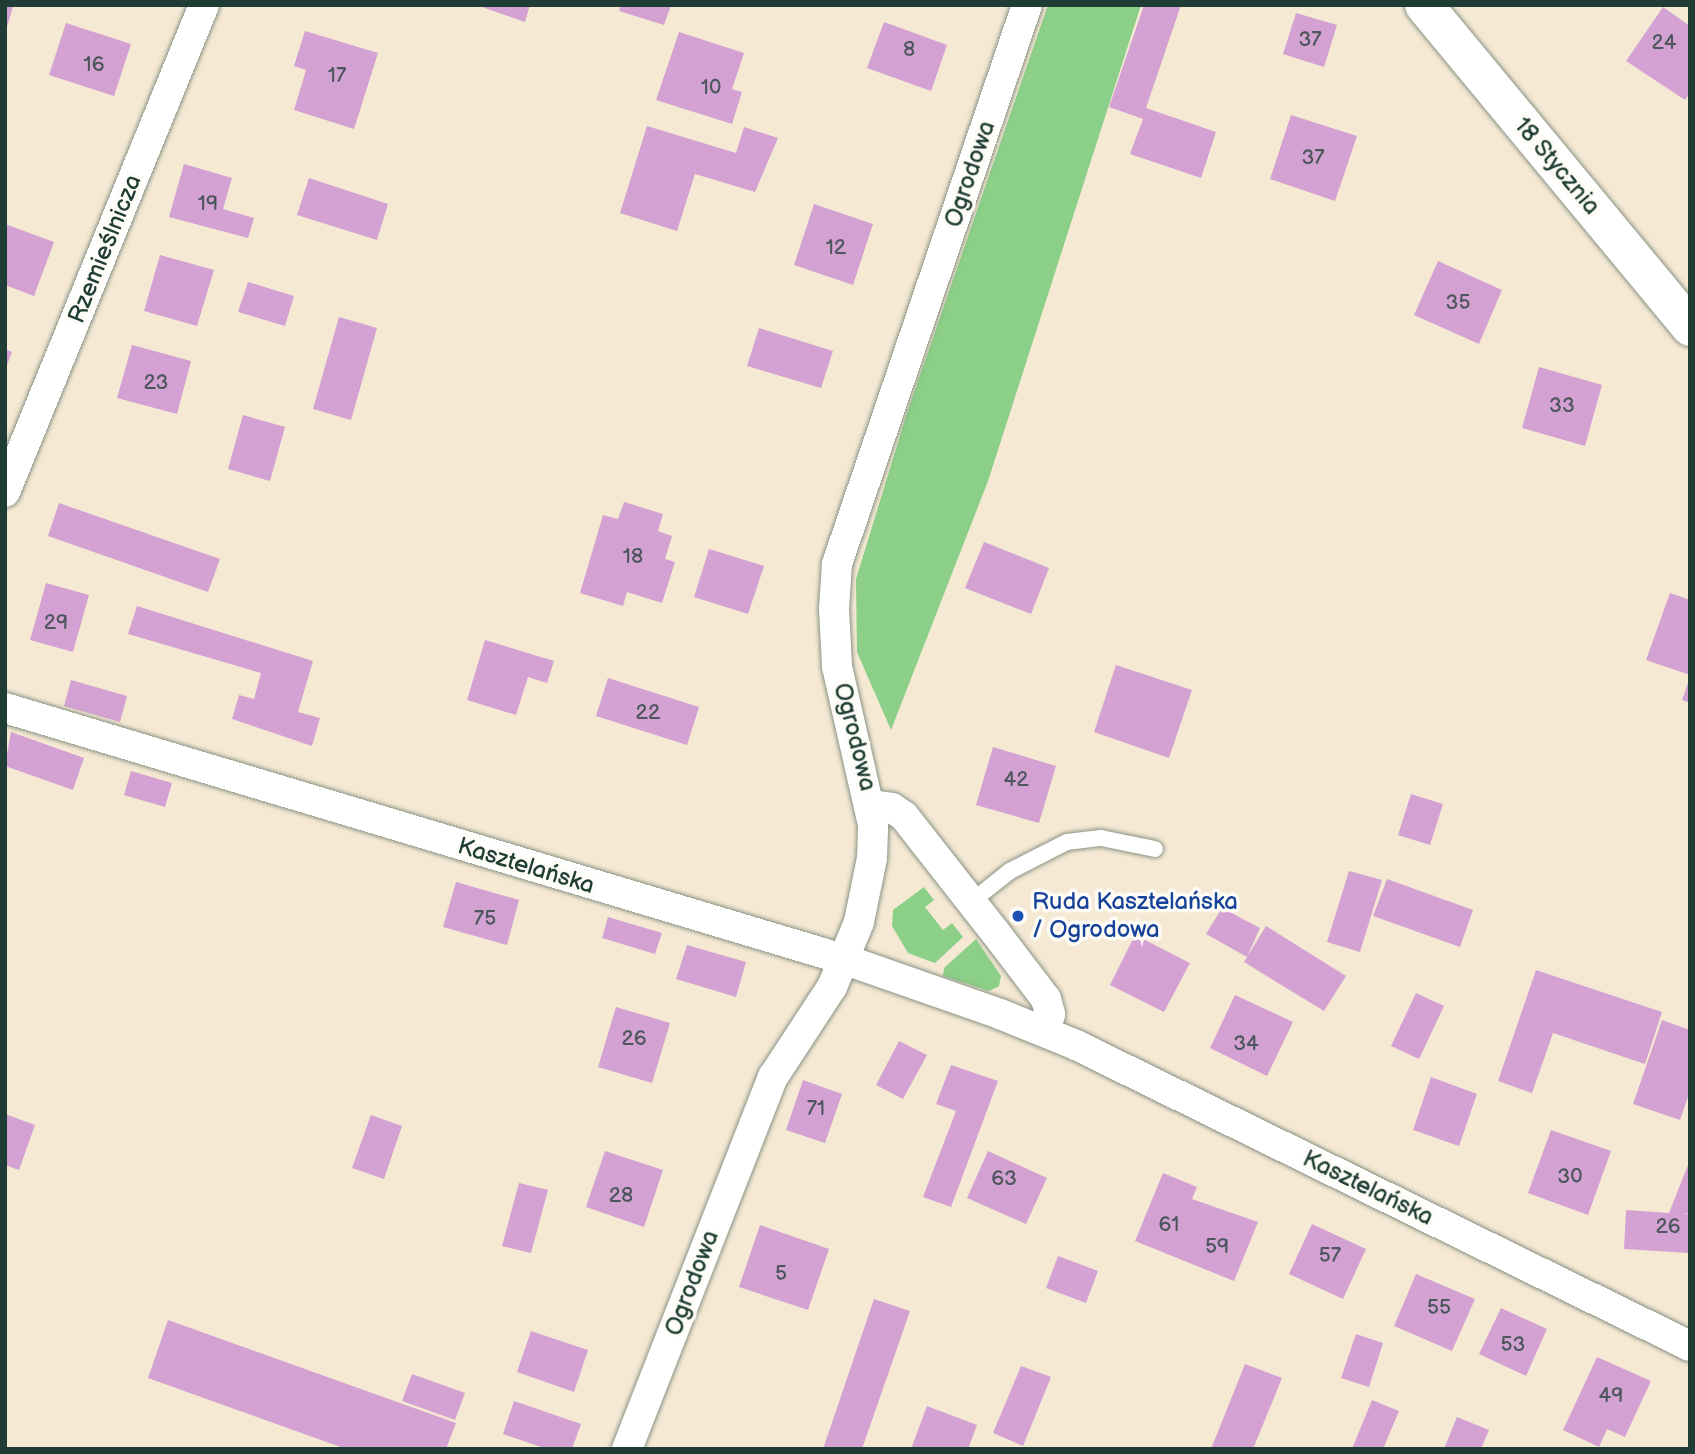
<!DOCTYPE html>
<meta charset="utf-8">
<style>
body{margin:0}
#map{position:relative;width:1695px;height:1454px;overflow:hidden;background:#f5e9d4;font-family:"Balsamiq Sans",sans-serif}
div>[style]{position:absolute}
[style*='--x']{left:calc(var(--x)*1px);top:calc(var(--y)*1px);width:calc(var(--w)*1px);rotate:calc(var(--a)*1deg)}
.green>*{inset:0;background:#8bcf88}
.building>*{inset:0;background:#d3a2d2}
.roads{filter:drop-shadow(0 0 2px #8a9384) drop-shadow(0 0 2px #8a9384)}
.service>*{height:16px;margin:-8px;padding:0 8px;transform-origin:8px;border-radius:8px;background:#fff}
.minor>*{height:30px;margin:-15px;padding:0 15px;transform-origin:15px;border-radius:15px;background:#fff}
.secondary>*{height:38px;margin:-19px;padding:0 19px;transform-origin:19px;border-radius:19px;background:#fff}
.dots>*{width:19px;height:19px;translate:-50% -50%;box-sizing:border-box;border:4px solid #fdfcf7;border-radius:50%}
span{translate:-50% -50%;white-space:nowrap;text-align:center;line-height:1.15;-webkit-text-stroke:7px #fdfcf7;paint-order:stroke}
.number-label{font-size:21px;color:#4c565c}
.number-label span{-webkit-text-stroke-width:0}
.street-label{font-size:24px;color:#1f3d34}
.transit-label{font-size:24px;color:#164399}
.left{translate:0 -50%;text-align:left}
.frame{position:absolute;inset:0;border:7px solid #1f3d34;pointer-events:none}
</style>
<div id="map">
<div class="green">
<i style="clip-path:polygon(1048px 5px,1141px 5px,988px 481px,891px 730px,857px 652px,856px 579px,907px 413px)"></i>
<i style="clip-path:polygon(924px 887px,934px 900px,925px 907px,943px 930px,952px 923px,963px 937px,935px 963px,908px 953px,892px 926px,893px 910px)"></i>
<i style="clip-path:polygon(976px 939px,1001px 976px,999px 986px,989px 991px,943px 976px,944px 968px)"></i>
</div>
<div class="building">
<i style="clip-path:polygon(5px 5px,13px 7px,6px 30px,5px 30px)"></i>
<i style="clip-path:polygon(476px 5px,530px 5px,525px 22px)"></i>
<i style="clip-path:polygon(621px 5px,671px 5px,664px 25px,619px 11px)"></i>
<i style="clip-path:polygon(1144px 5px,1181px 5px,1146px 108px,1216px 132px,1201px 178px,1130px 154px,1143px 119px,1109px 107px)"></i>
<i style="clip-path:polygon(1663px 7px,1690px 26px,1690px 93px,1685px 100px,1626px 61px)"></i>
<i style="clip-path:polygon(1296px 13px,1337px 25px,1324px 67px,1283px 54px)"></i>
<i style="clip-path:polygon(884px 22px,947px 45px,931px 91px,867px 68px)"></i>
<i style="clip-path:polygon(66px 23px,131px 44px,114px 96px,49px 75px)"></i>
<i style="clip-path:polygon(305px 31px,378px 53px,354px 129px,294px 110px,306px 70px,294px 66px)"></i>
<i style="clip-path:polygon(679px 32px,744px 53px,732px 89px,742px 92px,732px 124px,656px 100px)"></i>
<i style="clip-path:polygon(1291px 115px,1357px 136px,1335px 201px,1270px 179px)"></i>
<i style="clip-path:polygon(647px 126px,736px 153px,744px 127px,778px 138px,755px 192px,695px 174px,677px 231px,620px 213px)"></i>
<i style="clip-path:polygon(184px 164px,232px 178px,223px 209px,254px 218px,248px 238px,169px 217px)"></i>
<i style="clip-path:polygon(309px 178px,388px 204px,377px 240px,297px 215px)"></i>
<i style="clip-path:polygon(814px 204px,873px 224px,853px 285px,794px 265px)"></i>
<i style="clip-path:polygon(5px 224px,54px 242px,34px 296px,5px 285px)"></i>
<i style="clip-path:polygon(160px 255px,214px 270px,197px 326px,144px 311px)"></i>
<i style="clip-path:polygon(1438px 261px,1502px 290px,1479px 344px,1414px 315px)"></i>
<i style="clip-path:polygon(248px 282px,294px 296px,285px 326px,238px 312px)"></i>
<i style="clip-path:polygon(339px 317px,377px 328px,351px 420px,313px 409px)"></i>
<i style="clip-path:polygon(759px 328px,833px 351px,821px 388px,747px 366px)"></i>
<i style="clip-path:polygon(132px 345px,191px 361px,177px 414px,117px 398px)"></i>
<i style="clip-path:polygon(5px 349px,12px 352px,5px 370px)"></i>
<i style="clip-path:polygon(1539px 367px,1602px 385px,1585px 446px,1522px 428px)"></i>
<i style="clip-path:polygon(243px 415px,285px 427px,270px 481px,228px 469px)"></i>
<i style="clip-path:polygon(624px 502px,663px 514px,658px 531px,672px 536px,665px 559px,675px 562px,662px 603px,627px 592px,623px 606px,580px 593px,603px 515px,618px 519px)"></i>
<i style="clip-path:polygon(59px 503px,220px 559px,208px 592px,48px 536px)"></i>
<i style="clip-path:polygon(984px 542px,1049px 568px,1031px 614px,965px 588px)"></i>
<i style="clip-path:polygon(709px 549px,764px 566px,748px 614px,694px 597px)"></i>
<i style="clip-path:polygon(46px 583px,89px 595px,73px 652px,30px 640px)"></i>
<i style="clip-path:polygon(1670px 593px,1690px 600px,1690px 675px,1646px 660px)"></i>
<i style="clip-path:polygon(137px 606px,313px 661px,298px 712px,320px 718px,312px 746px,232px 719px,239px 695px,254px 699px,261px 673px,128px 634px)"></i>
<i style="clip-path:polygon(485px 640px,554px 661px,547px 683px,528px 677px,516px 715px,467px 700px)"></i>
<i style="clip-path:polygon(1116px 665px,1192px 690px,1169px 758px,1094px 732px)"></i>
<i style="clip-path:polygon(608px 678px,699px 707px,687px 745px,596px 716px)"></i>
<i style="clip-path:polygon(71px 680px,127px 696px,120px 722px,64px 706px)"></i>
<i style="clip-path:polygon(1689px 680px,1690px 680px,1690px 703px,1682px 700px)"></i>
<i style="clip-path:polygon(11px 732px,84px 758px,73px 790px,5px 766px)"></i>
<i style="clip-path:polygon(993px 747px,1056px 766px,1039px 823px,976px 805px)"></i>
<i style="clip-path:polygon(131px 771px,172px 783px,165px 807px,124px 795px)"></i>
<i style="clip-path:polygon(1411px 794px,1443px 804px,1430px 845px,1398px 835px)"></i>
<i style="clip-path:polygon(1349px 871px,1382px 880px,1360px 952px,1327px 942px)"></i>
<i style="clip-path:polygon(1387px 879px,1473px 910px,1460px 947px,1373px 916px)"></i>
<i style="clip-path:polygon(456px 882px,519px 900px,507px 945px,443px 927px)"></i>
<i style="clip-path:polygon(1222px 908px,1260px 928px,1247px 957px,1206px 934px)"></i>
<i style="clip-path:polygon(608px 917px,662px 933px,655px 954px,602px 938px)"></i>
<i style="clip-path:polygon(1266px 926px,1346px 976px,1324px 1011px,1244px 962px)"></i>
<i style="clip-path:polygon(1135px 935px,1190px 963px,1164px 1012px,1110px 985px)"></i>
<i style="clip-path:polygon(687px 945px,746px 962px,736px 997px,676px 979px)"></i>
<i style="clip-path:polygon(1536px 970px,1662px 1012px,1645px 1064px,1553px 1033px,1532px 1093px,1498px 1081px)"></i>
<i style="clip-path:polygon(1416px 993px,1444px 1006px,1419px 1059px,1391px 1046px)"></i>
<i style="clip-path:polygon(1235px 995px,1293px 1022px,1267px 1076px,1210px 1048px)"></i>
<i style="clip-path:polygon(616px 1007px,670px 1023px,652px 1083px,598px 1067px)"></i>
<i style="clip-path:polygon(1662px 1020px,1690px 1030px,1690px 1091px,1680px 1120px,1633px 1104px)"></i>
<i style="clip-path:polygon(899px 1041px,927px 1055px,903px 1099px,876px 1085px)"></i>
<i style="clip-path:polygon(951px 1065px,998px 1081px,951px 1207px,923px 1197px,956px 1111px,936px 1104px)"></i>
<i style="clip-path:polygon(1431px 1077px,1477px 1094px,1459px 1146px,1413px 1130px)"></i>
<i style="clip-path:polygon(803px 1080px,842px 1094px,825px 1143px,786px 1130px)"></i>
<i style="clip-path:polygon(5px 1114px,35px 1125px,19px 1170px,5px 1165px)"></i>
<i style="clip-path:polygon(371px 1115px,402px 1126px,384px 1179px,352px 1168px)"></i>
<i style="clip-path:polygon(1551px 1130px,1611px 1151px,1588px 1215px,1528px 1193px)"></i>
<i style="clip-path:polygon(605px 1151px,663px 1170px,644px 1227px,586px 1207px)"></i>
<i style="clip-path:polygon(988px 1151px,1047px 1178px,1026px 1224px,967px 1198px)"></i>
<i style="clip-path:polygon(1690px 1160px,1690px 1213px,1683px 1213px,1690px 1214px,1690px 1253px,1624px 1249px,1626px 1210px,1669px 1213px)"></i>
<i style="clip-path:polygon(1163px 1173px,1197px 1187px,1192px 1199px,1258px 1222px,1234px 1281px,1135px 1241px)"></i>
<i style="clip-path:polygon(519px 1183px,548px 1190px,531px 1253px,502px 1246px)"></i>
<i style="clip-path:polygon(1312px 1224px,1366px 1249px,1343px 1299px,1289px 1274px)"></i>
<i style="clip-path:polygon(760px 1225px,829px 1249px,808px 1310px,739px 1287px)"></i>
<i style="clip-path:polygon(1058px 1256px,1098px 1271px,1086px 1303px,1046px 1288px)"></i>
<i style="clip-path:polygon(1416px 1274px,1475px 1299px,1452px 1351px,1394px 1326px)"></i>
<i style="clip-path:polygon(874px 1299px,910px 1311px,862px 1449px,823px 1449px)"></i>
<i style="clip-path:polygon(1501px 1308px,1547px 1329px,1526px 1376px,1479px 1354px)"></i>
<i style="clip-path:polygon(168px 1320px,456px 1423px,446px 1449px,346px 1449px,148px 1378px)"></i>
<i style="clip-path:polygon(531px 1331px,588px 1350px,574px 1392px,517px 1372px)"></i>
<i style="clip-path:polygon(1356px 1334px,1383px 1343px,1369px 1387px,1341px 1378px)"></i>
<i style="clip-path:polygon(1597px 1357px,1651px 1381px,1625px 1437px,1607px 1429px,1599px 1447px,1563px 1430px)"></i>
<i style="clip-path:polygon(1245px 1364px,1282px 1378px,1253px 1449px,1211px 1449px)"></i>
<i style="clip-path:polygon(1021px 1366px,1051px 1377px,1023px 1446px,993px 1433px)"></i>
<i style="clip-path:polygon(412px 1374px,465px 1393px,455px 1420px,402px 1401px)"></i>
<i style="clip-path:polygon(1372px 1400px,1399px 1411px,1383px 1449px,1352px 1449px)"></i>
<i style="clip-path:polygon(514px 1401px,581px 1424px,572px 1449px,547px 1449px,503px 1434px)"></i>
<i style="clip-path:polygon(927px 1406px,977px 1425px,968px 1449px,911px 1449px)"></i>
<i style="clip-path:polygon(1457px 1417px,1489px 1430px,1481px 1449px,1444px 1449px)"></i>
</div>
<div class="roads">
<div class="service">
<i style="--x:971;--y:902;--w:50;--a:-38.5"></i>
<i style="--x:1010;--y:871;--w:64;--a:-27"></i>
<i style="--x:1067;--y:842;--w:34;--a:-7"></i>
<i style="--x:1101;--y:838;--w:55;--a:11.5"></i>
</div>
<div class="minor">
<i style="--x:5;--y:492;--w:526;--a:-67.77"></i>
<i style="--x:5;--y:708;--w:878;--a:16.68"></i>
<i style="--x:846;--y:960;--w:163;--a:19.3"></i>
<i style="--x:1000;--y:1014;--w:82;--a:22.2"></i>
<i style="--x:1076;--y:1045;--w:684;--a:26.12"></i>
<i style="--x:871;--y:805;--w:21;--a:8"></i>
<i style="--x:892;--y:808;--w:14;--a:34"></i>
<i style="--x:904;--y:816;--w:147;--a:51.9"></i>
<i style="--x:995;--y:932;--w:84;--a:52.7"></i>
<i style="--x:1046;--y:999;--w:16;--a:75"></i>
<i style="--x:1050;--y:1014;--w:18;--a:106"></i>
<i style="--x:627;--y:1449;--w:400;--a:-68.6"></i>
<i style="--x:773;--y:1077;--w:108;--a:-56.8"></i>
<i style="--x:832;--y:987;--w:70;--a:-67.4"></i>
<i style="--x:859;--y:922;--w:65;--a:-78.5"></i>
<i style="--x:872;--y:858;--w:33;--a:-88"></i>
<i style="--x:873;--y:825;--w:163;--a:-102.8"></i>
<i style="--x:837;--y:666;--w:57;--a:-93"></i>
<i style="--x:834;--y:609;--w:45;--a:-86.2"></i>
<i style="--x:837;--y:564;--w:590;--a:-71.23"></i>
</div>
<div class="secondary">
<i style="--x:1424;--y:5;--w:418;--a:50.4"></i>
</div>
</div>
<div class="dots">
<i style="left:1018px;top:916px;background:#1a4fb4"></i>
</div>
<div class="number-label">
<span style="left:1310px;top:40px">37</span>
<span style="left:1664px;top:43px">24</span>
<span style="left:909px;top:50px">8</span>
<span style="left:94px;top:65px">16</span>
<span style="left:337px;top:76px">17</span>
<span style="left:711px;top:88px">10</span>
<span style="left:1313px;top:158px">37</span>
<span style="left:208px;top:204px">19</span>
<span style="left:836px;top:248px">12</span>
<span style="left:1458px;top:303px">35</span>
<span style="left:156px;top:383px">23</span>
<span style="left:1562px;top:406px">33</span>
<span style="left:633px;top:557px">18</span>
<span style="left:56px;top:623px">29</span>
<span style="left:648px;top:713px">22</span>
<span style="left:1016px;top:780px">42</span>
<span style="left:485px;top:919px">75</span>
<span style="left:634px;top:1039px">26</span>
<span style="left:1246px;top:1044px">34</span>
<span style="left:816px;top:1109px">71</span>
<span style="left:1570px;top:1177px">30</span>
<span style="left:1004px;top:1179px">63</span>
<span style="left:621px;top:1196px">28</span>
<span style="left:1169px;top:1225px">61</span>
<span style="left:1668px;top:1227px">26</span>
<span style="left:1217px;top:1247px">59</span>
<span style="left:1330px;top:1256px">57</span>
<span style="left:781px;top:1274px">5</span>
<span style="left:1439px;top:1308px">55</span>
<span style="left:1513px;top:1345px">53</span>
<span style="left:1611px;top:1396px">49</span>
</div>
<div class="street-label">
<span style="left:1557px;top:166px;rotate:50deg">18 Stycznia</span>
<span style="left:970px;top:174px;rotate:-71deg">Ogrodowa</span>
<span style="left:105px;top:249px;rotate:-68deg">Rzemieślnicza</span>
<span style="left:855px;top:737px;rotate:76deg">Ogrodowa</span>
<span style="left:526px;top:866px;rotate:17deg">Kasztelańska</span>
<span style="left:1368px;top:1188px;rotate:26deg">Kasztelańska</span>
<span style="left:692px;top:1283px;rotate:-69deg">Ogrodowa</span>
</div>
<div class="transit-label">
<span class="left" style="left:1032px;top:916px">Ruda Kasztelańska<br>/ Ogrodowa</span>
</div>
<div class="frame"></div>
</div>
